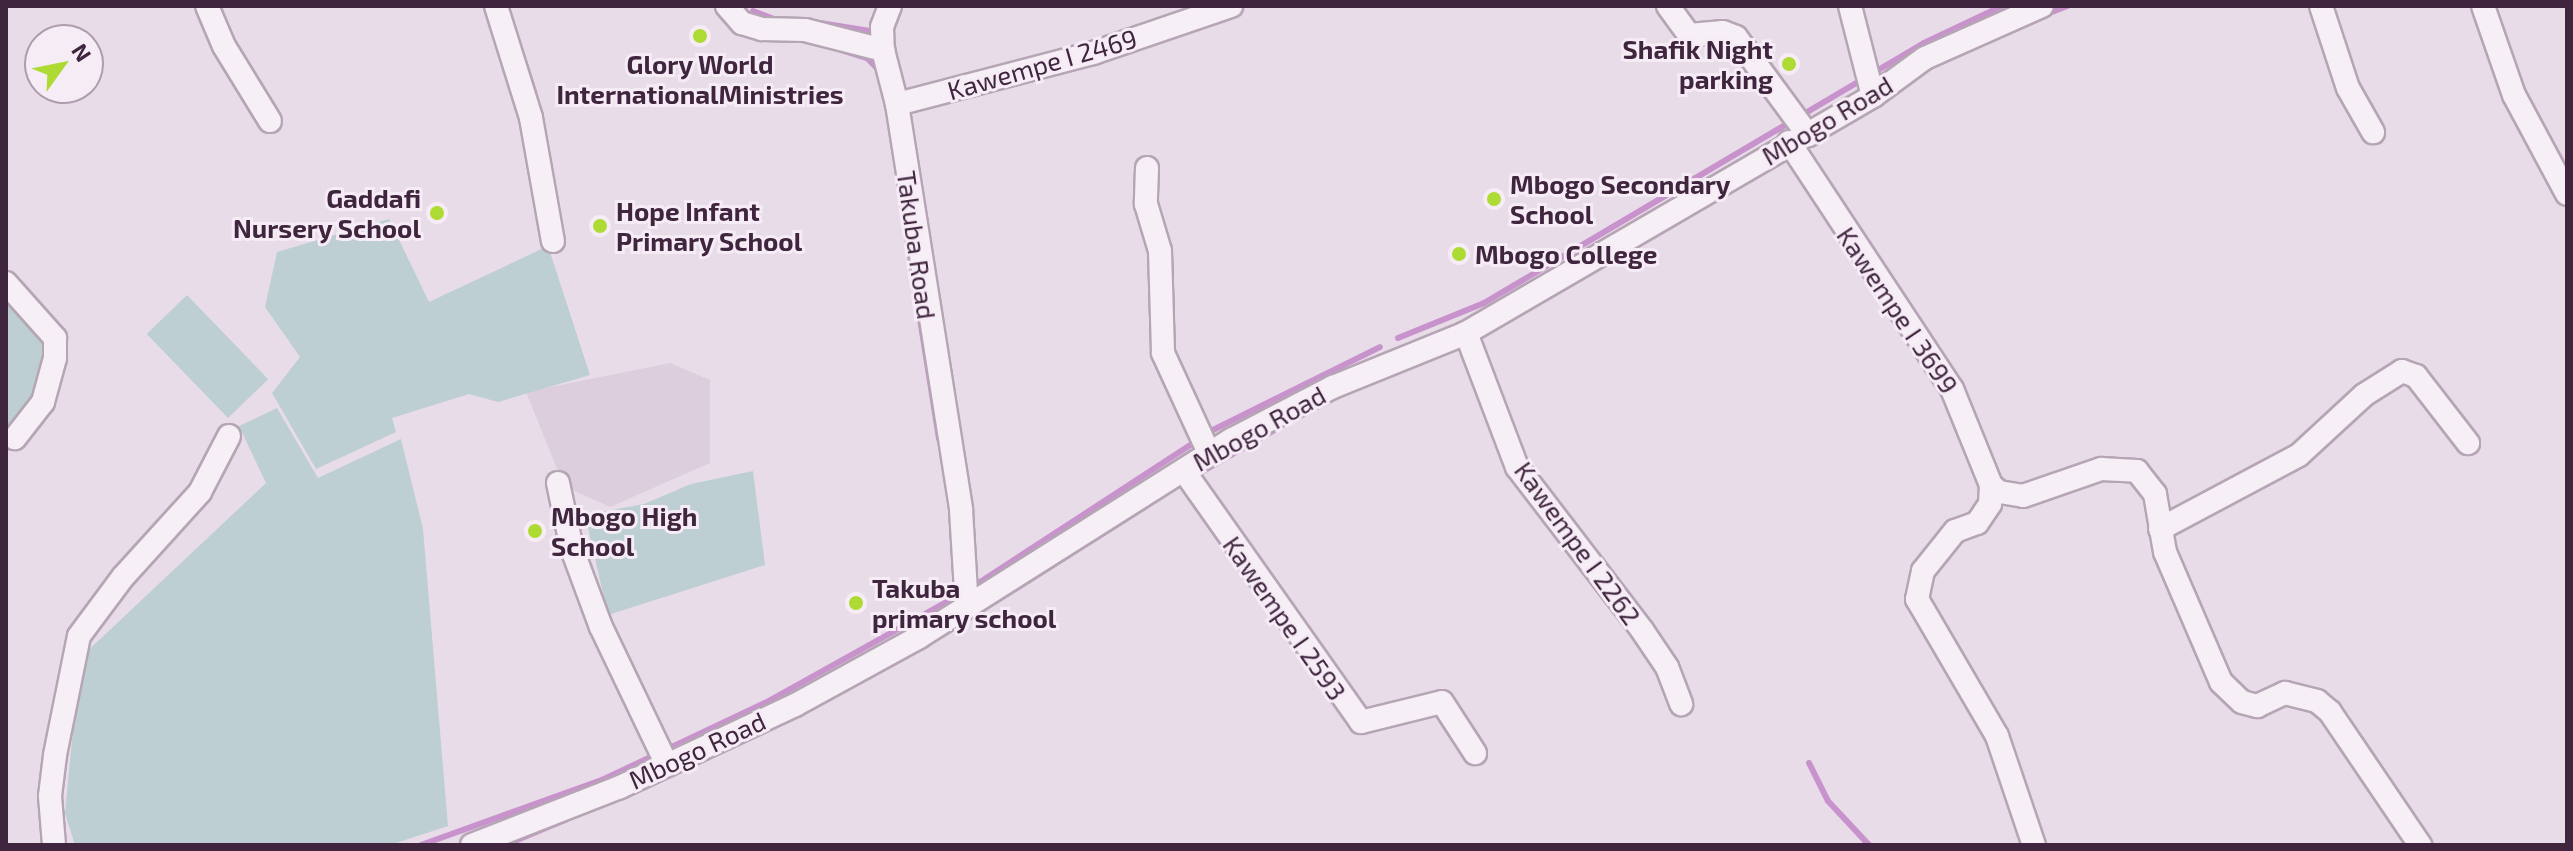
<!DOCTYPE html>
<style>
body{margin:0}
#map{position:relative;width:2573px;height:851px;overflow:hidden;background:#e8dce8;font-family:"Exo 2",sans-serif}
div>[style]{position:absolute}
[style*='--x']{left:calc(var(--x)*1px);top:calc(var(--y)*1px);width:calc(var(--w)*1px);rotate:calc(var(--a)*1deg)}
.built>*{inset:0;background:#ddcedd}
.green>*{inset:0;background:#bdcfd3;transform-origin:0 0}
.stream>*{height:6px;margin:-3px;padding:0 3px;transform-origin:3px;border-radius:3px;background:#c893cc}
.roads{filter:drop-shadow(2px 0 #b6a5b5) drop-shadow(-2px 0 #b6a5b5) drop-shadow(0 2px #b6a5b5) drop-shadow(0 -2px #b6a5b5)}
.minor>*{height:22px;margin:-11px;padding:0 11px;transform-origin:11px;border-radius:11px;background:#f6eff6}
.dots>*{width:22px;height:22px;translate:-50% -50%;box-sizing:border-box;border:4px solid #f6ecf6;border-radius:50%}
span{translate:-50% -50%;white-space:nowrap;text-align:center;line-height:1.15;-webkit-text-stroke:6px #f6ecf6;paint-order:stroke}
.poi-label{font-size:26px;color:#40253e;font-weight:700}
.right{translate:-100% -50%;text-align:right}
.left{translate:0 -50%;text-align:left}
.street-label{font-size:26px;color:#40253e}
.frame{position:absolute;inset:0;border:8px solid #40253e;pointer-events:none}
.north{position:absolute;left:24px;top:24px;width:80px;height:80px;box-sizing:border-box;background:#f6ecf6;border:2px solid #ad9cac;border-radius:50%;rotate:57deg;font-size:22px;font-weight:700;line-height:32px;text-align:center;color:#40253e}
.north::after{content:'';display:block;margin:auto;width:28px;height:36px;background:#aeda34;clip-path:polygon(50% 0,100% 100%,50% 72%,0 100%)}
</style>
<div id="map">
<div class="built">
<div style="clip-path:polygon(670px 363px,710px 380px,710px 463px,610px 507px,564px 486px,526px 392px)"></div>
</div>
<div class="green">
<div style="clip-path:polygon(389px 219px,429px 302px,548px 246px,590px 375px,498px 402px,469px 394px,392px 418px,396px 432px,316px 469px,272px 393px,300px 357px,265px 307px,277px 252px)"></div>
<div style="left:187px;top:295px;width:117px;height:56px;rotate:46deg"></div>
<div style="clip-path:polygon(15px 302px,51px 338px,41px 396px,11px 430px,6px 427px,6px 308px)"></div>
<div style="clip-path:polygon(277px 408px,318px 478px,401px 439px,423px 529px,448px 826px,390px 845px,75px 845px,65px 813px,80px 658px,266px 483px,239px 426px)"></div>
<div style="clip-path:polygon(753px 471px,765px 565px,608px 615px,585px 515px,644px 504px,691px 484px)"></div>
</div>
<div class="stream">
<div style="--x:753;--y:11;--w:26;--a:21"></div>
<div style="--x:2044;--y:15;--w:25;--a:-21"></div>
<div style="--x:820;--y:23;--w:57;--a:9.1"></div>
<div style="--x:844;--y:51;--w:24;--a:17"></div>
<div style="--x:867;--y:58;--w:17;--a:45"></div>
<div style="--x:524;--y:61;--w:33;--a:72"></div>
<div style="--x:902;--y:205;--w:237;--a:81"></div>
<div style="--x:1398;--y:338;--w:93;--a:-22.1"></div>
<div style="--x:1484;--y:303;--w:511;--a:-30.58"></div>
<div style="--x:1924;--y:43;--w:86;--a:-25.4"></div>
<div style="--x:1198;--y:474;--w:92;--a:-29.9"></div>
<div style="--x:971;--y:588;--w:291;--a:-33.1"></div>
<div style="--x:1215;--y:429;--w:184;--a:-26.4"></div>
<div style="--x:958;--y:625;--w:225;--a:-32.3"></div>
<div style="--x:1809;--y:763;--w:42;--a:63.4"></div>
<div style="--x:1828;--y:801;--w:60;--a:47"></div>
<div style="--x:510;--y:843;--w:60;--a:-22.7"></div>
<div style="--x:421;--y:845;--w:192;--a:-19.8"></div>
<div style="--x:602;--y:780;--w:180;--a:-25.3"></div>
<div style="--x:765;--y:703;--w:224;--a:-29.1"></div>
</div>
<div class="roads">
<div class="minor">
<div style="--x:207;--y:6;--w:43;--a:67"></div>
<div style="--x:224;--y:46;--w:88;--a:58.5"></div>
<div style="--x:496;--y:6;--w:117;--a:72.6"></div>
<div style="--x:531;--y:118;--w:125;--a:79.9"></div>
<div style="--x:727;--y:6;--w:23;--a:49"></div>
<div style="--x:742;--y:23;--w:21;--a:17"></div>
<div style="--x:762;--y:29;--w:43;--a:1.3"></div>
<div style="--x:805;--y:30;--w:81;--a:14.4"></div>
<div style="--x:890;--y:6;--w:22;--a:111"></div>
<div style="--x:882;--y:27;--w:23;--a:88"></div>
<div style="--x:883;--y:50;--w:56;--a:75.5"></div>
<div style="--x:897;--y:104;--w:411;--a:81"></div>
<div style="--x:961;--y:510;--w:97;--a:86.5"></div>
<div style="--x:1668;--y:6;--w:36;--a:54"></div>
<div style="--x:1689;--y:35;--w:34;--a:-5"></div>
<div style="--x:1723;--y:32;--w:14;--a:21"></div>
<div style="--x:1736;--y:37;--w:122;--a:53.7"></div>
<div style="--x:1850;--y:6;--w:93;--a:75.7"></div>
<div style="--x:2321;--y:6;--w:86;--a:71.8"></div>
<div style="--x:2348;--y:88;--w:51;--a:60.4"></div>
<div style="--x:2483;--y:6;--w:94;--a:70.8"></div>
<div style="--x:2514;--y:95;--w:112;--a:61.8"></div>
<div style="--x:897;--y:104;--w:203;--a:-14.6"></div>
<div style="--x:1093;--y:53;--w:146;--a:-18.8"></div>
<div style="--x:1789;--y:142;--w:296;--a:56.6"></div>
<div style="--x:1952;--y:389;--w:104;--a:67.9"></div>
<div style="--x:1991;--y:485;--w:11;--a:41"></div>
<div style="--x:1999;--y:492;--w:24;--a:9"></div>
<div style="--x:2023;--y:496;--w:83;--a:-19.1"></div>
<div style="--x:2101;--y:469;--w:36;--a:3"></div>
<div style="--x:2137;--y:471;--w:29;--a:52"></div>
<div style="--x:2155;--y:494;--w:59;--a:80.2"></div>
<div style="--x:2165;--y:552;--w:142;--a:66.7"></div>
<div style="--x:2221;--y:682;--w:29;--a:44"></div>
<div style="--x:2242;--y:702;--w:16;--a:15"></div>
<div style="--x:2257;--y:706;--w:31;--a:-25"></div>
<div style="--x:2285;--y:693;--w:33;--a:14"></div>
<div style="--x:2317;--y:701;--w:17;--a:40"></div>
<div style="--x:2330;--y:712;--w:161;--a:55.9"></div>
<div style="--x:1147;--y:168;--w:36;--a:92"></div>
<div style="--x:1146;--y:204;--w:49;--a:73.4"></div>
<div style="--x:1160;--y:251;--w:102;--a:88.3"></div>
<div style="--x:1163;--y:353;--w:112;--a:65.3"></div>
<div style="--x:6;--y:283;--w:74;--a:48.3"></div>
<div style="--x:55;--y:338;--w:20;--a:90"></div>
<div style="--x:55;--y:358;--w:46;--a:105.3"></div>
<div style="--x:43;--y:402;--w:46;--a:127.9"></div>
<div style="--x:1466;--y:333;--w:143;--a:69.2"></div>
<div style="--x:1517;--y:467;--w:205;--a:52.5"></div>
<div style="--x:1642;--y:630;--w:45;--a:56"></div>
<div style="--x:1667;--y:667;--w:40;--a:69"></div>
<div style="--x:1184;--y:471;--w:307;--a:54.8"></div>
<div style="--x:1361;--y:722;--w:83;--a:-13.9"></div>
<div style="--x:1442;--y:702;--w:61;--a:57.1"></div>
<div style="--x:558;--y:483;--w:67;--a:78"></div>
<div style="--x:572;--y:549;--w:83;--a:69.6"></div>
<div style="--x:601;--y:627;--w:153;--a:64.4"></div>
<div style="--x:1991;--y:485;--w:19;--a:93"></div>
<div style="--x:1990;--y:504;--w:23;--a:124"></div>
<div style="--x:1977;--y:523;--w:23;--a:160"></div>
<div style="--x:1955;--y:531;--w:51;--a:128.7"></div>
<div style="--x:1923;--y:571;--w:29;--a:102"></div>
<div style="--x:1917;--y:599;--w:159;--a:59.7"></div>
<div style="--x:1997;--y:736;--w:115;--a:71.3"></div>
<div style="--x:2160;--y:529;--w:157;--a:-28"></div>
<div style="--x:2299;--y:455;--w:88;--a:-42.7"></div>
<div style="--x:2364;--y:395;--w:45;--a:-32.3"></div>
<div style="--x:2402;--y:371;--w:15;--a:20"></div>
<div style="--x:2416;--y:376;--w:85;--a:52.2"></div>
<div style="--x:54;--y:845;--w:49;--a:-94.7"></div>
<div style="--x:50;--y:796;--w:41;--a:-83"></div>
<div style="--x:55;--y:755;--w:121;--a:-78.6"></div>
<div style="--x:79;--y:636;--w:74;--a:-53.3"></div>
<div style="--x:123;--y:577;--w:115;--a:-47.8"></div>
<div style="--x:200;--y:492;--w:63;--a:-62.6"></div>
<div style="--x:472;--y:845;--w:159;--a:-21.4"></div>
<div style="--x:620;--y:787;--w:193;--a:-25.1"></div>
<div style="--x:795;--y:705;--w:141;--a:-28.7"></div>
<div style="--x:919;--y:637;--w:369;--a:-32.3"></div>
<div style="--x:1231;--y:440;--w:115;--a:-27.5"></div>
<div style="--x:1333;--y:387;--w:144;--a:-22.1"></div>
<div style="--x:1466;--y:333;--w:471;--a:-30.2"></div>
<div style="--x:1873;--y:96;--w:64;--a:-36.2"></div>
<div style="--x:1925;--y:58;--w:128;--a:-24"></div>
</div>
</div>
<div class="dots">
<div style="left:700px;top:36px;background:#aeda34"></div>
<div style="left:1789px;top:64px;background:#aeda34"></div>
<div style="left:1494px;top:199px;background:#aeda34"></div>
<div style="left:437px;top:213px;background:#aeda34"></div>
<div style="left:600px;top:226px;background:#aeda34"></div>
<div style="left:1459px;top:254px;background:#aeda34"></div>
<div style="left:535px;top:531px;background:#aeda34"></div>
<div style="left:856px;top:603px;background:#aeda34"></div>
</div>
<div class="poi-label">
<span class="right" style="left:1773px;top:64px">Shafik Night<br>parking</span>
<span style="left:700px;top:79px">Glory World<br>InternationalMinistries</span>
<span class="left" style="left:1510px;top:199px">Mbogo Secondary<br>School</span>
<span class="right" style="left:421px;top:213px">Gaddafi<br>Nursery School</span>
<span class="left" style="left:616px;top:226px">Hope Infant<br>Primary School</span>
<span class="left" style="left:1475px;top:254px">Mbogo College</span>
<span class="left" style="left:551px;top:531px">Mbogo High<br>School</span>
<span class="left" style="left:872px;top:603px">Takuba<br>primary school</span>
</div>
<div class="street-label">
<span style="left:1042px;top:64px;rotate:-16deg">Kawempe I 2469</span>
<span style="left:1827px;top:120px;rotate:-31deg">Mbogo Road</span>
<span style="left:917px;top:245px;rotate:82deg">Takuba Road</span>
<span style="left:1898px;top:310px;rotate:56deg">Kawempe I 3699</span>
<span style="left:1259px;top:428px;rotate:-29deg">Mbogo Road</span>
<span style="left:1578px;top:543px;rotate:54deg">Kawempe I 2262</span>
<span style="left:1285px;top:618px;rotate:55deg">Kawempe I 2593</span>
<span style="left:697px;top:750px;rotate:-25deg">Mbogo Road</span>
</div>
<div class="frame"></div>
<div class="north">N</div>
</div>
